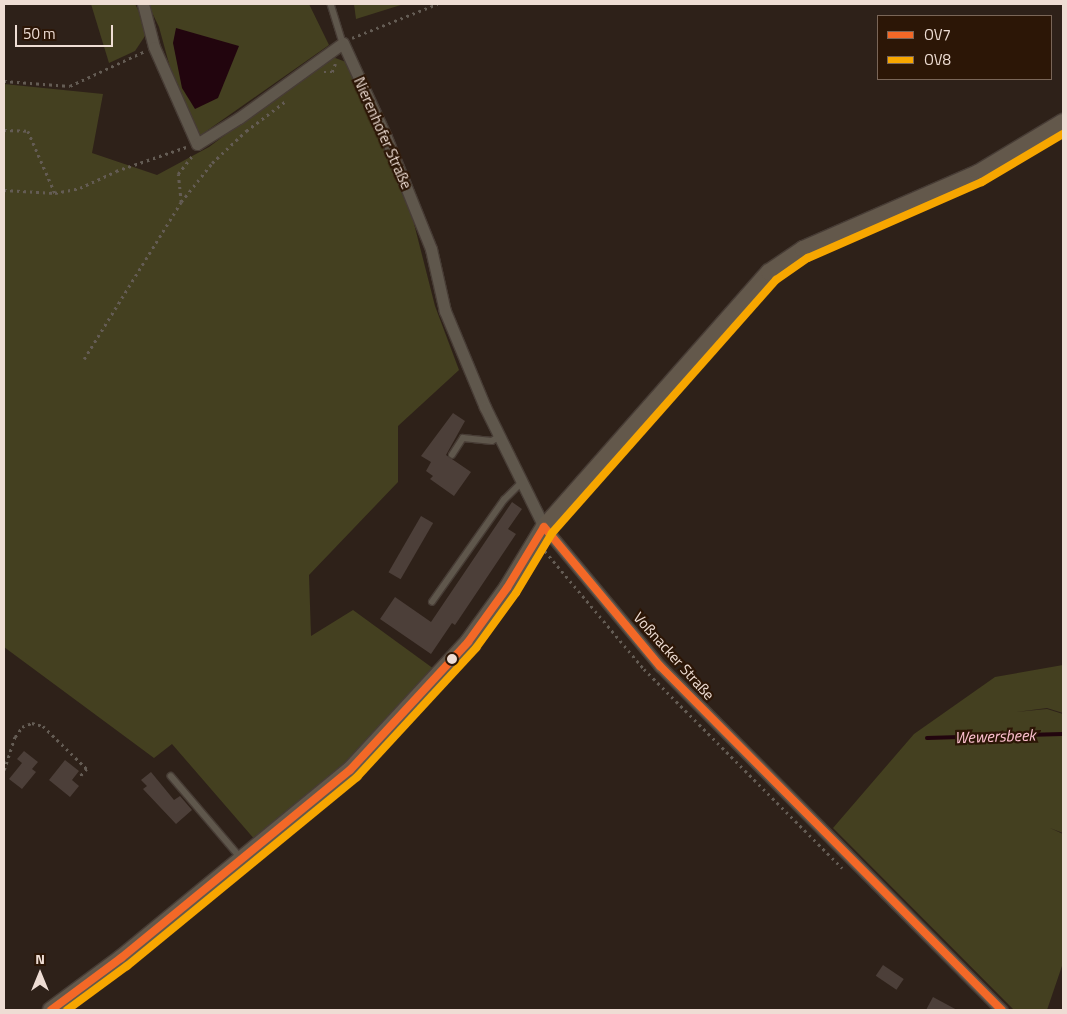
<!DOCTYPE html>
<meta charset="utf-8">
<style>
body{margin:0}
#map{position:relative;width:1067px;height:1014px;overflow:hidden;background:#2e2119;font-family:"Titillium Web",sans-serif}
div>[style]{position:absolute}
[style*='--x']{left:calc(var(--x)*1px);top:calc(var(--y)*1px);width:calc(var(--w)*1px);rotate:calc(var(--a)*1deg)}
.green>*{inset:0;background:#444020}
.water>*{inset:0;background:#22050e}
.stream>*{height:4px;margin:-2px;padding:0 2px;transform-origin:2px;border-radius:2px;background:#22050e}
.building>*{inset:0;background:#4c3f39;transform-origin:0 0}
.path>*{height:2.5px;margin-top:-1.25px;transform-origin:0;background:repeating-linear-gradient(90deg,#645c54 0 2.5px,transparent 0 6.5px)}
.roads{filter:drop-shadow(1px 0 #473c35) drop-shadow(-1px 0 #473c35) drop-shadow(0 1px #473c35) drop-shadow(0 -1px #473c35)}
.lane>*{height:5.5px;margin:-2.75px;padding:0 2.75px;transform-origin:2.75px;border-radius:2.75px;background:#5f574c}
.street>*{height:11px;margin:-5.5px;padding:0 5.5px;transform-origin:5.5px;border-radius:5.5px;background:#5f574c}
.secondary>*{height:16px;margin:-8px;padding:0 8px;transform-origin:8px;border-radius:8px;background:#63584b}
.bus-1>*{height:8px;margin:-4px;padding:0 4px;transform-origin:4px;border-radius:4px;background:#f36827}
.bus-2>*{height:8px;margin:-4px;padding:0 4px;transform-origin:4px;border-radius:4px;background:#f7a600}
.dots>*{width:14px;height:14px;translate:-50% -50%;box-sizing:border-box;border:2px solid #2c1606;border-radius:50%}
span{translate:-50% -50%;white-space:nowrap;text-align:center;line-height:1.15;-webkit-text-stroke:4.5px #2c1606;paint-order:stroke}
.street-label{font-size:15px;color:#eeddd4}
.water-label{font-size:16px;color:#fdc0d0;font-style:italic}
.frame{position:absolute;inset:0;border:5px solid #eeddd4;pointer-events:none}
.legend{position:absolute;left:877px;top:15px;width:175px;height:65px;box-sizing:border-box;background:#2c1606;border:1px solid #7a6658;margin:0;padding:6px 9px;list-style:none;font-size:15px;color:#eeddd4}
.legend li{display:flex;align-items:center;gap:10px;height:25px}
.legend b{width:25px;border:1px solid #7a6658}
.north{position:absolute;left:15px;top:949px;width:50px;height:50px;-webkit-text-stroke:4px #2c1606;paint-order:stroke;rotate:0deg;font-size:14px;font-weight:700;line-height:20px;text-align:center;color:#eeddd4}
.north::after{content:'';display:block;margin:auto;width:18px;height:22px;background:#eeddd4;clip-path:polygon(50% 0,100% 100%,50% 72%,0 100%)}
.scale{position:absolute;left:15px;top:25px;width:98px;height:22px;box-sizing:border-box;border:2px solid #eeddd4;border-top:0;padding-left:6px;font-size:15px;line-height:18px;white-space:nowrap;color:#eeddd4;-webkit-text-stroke:4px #2c1606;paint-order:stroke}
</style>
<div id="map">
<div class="green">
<div style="clip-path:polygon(91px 4px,135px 4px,149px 30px,135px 51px,109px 63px)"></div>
<div style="clip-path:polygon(148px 4px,309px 4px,329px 45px,198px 137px,177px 93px,159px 27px)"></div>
<div style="clip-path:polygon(354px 4px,404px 4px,356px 19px)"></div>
<div style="clip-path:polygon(330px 56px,346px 62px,408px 200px,435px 306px,459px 370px,398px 426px,398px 482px,309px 575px,311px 636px,353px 610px,434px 669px,347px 766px,256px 841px,172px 744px,154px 758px,4px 647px,4px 84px,103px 94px,92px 153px,157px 175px,209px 147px)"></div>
<div style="clip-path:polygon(1063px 665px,1063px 713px,1047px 708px,1016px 712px,1047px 709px,1063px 714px,1063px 833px,1050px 828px,1063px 834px,1063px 963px,1047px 1010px,1014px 1010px,833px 828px,914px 734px,995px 677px)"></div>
</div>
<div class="water">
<div style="clip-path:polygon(176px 28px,239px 46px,218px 98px,195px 109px,182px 88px,173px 43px)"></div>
</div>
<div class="stream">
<div style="--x:927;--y:738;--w:136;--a:-1.7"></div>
</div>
<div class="building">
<div style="clip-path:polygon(453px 413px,465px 421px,446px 455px,471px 472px,454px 496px,430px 479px,433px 476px,426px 471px,431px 462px,421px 456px)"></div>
<div style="clip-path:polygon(512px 502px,522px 509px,508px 529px,516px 534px,455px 625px,452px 623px,431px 654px,380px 619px,395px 597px,431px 622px)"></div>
<div style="left:421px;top:516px;width:14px;height:65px;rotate:30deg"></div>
<div style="clip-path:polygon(24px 751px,38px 762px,32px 769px,36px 772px,22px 789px,9px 779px,22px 763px,17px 759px)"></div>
<div style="clip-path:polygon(65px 760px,79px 771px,72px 780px,79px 786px,70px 797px,49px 780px)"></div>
<div style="clip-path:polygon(151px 772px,174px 800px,180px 796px,192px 810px,176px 824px,143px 789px,147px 786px,141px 780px)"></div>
<div style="left:883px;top:965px;width:25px;height:13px;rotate:34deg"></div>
<div style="clip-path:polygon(933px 997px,957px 1010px,926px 1010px)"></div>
</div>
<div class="path">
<div style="--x:352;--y:38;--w:92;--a:-21.8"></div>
<div style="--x:324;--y:72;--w:8;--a:0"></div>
<div style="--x:332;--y:72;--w:9;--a:-69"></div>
<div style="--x:4;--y:81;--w:66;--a:4.3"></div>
<div style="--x:70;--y:86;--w:81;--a:-25"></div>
<div style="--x:4;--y:130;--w:24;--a:2"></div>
<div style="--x:28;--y:131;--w:68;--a:66.5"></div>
<div style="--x:55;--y:193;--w:25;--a:-11"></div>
<div style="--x:80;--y:188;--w:40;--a:-25"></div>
<div style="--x:116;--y:171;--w:74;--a:-18.9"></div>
<div style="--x:4;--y:190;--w:51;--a:3.4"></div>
<div style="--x:181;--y:202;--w:50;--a:-51.5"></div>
<div style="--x:212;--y:163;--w:47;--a:-43.3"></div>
<div style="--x:246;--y:131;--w:51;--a:-37.1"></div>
<div style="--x:84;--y:359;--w:185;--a:-58.3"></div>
<div style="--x:181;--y:202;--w:28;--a:-96"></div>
<div style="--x:178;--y:174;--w:24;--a:-52"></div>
<div style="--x:545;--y:551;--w:154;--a:50"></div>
<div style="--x:644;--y:669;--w:281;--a:45.1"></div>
<div style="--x:4;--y:770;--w:35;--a:-72"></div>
<div style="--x:15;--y:737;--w:12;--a:-55"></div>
<div style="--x:22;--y:727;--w:11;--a:-22"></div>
<div style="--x:32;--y:723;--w:11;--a:15"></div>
<div style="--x:43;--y:726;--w:62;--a:44.3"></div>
<div style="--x:87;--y:769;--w:12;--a:132"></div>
</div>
<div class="roads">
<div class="lane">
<div style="--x:331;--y:4;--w:41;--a:72.9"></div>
<div style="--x:452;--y:455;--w:20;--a:-57"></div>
<div style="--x:463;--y:438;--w:29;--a:6"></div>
<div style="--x:492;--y:441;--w:8;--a:-30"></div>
<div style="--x:432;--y:602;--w:125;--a:-54.8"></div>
<div style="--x:504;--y:500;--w:24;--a:-45"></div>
<div style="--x:171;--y:776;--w:108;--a:49.5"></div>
</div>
<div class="street">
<div style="--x:143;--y:4;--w:44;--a:75.7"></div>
<div style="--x:154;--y:47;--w:106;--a:66.1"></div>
<div style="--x:197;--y:144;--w:49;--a:-31.8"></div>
<div style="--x:239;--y:118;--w:128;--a:-35.8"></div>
<div style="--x:343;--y:43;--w:103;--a:65.4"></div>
<div style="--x:386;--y:137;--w:121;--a:68.1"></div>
<div style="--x:431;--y:249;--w:64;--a:77.3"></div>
<div style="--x:445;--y:311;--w:104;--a:67.4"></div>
<div style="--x:485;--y:407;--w:134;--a:63.8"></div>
<div style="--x:544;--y:527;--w:181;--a:50.2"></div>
<div style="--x:660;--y:666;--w:485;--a:45.2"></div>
</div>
<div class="secondary">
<div style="--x:51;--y:1010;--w:87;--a:-36.6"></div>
<div style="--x:121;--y:958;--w:296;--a:-39.4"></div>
<div style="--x:350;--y:770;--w:174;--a:-47.3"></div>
<div style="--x:468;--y:642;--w:67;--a:-54.2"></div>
<div style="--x:507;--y:588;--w:71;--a:-58.8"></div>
<div style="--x:544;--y:527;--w:340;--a:-48.6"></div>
<div style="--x:769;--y:272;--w:41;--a:-34.1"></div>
<div style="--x:803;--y:249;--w:191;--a:-23.5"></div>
<div style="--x:978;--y:173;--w:99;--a:-31"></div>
</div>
</div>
<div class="bus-1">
<div style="--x:544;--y:527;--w:181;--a:50.2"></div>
<div style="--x:660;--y:666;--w:485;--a:45.2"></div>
<div style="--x:51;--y:1010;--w:87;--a:-36.6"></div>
<div style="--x:121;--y:958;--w:296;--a:-39.4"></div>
<div style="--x:350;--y:770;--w:174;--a:-47.3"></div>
<div style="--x:468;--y:642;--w:67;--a:-54.2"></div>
<div style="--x:507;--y:588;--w:71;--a:-58.8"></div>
</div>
<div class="bus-2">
<div style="--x:67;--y:1010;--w:74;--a:-36.3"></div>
<div style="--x:127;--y:966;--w:298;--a:-39.4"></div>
<div style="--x:357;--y:777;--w:176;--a:-47.3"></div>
<div style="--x:476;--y:648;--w:68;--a:-54"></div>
<div style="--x:516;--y:593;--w:70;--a:-59"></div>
<div style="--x:552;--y:533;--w:338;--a:-48.5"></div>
<div style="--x:776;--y:280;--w:39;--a:-35"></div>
<div style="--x:808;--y:258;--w:190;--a:-23.6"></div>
<div style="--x:982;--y:182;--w:94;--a:-30.7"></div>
</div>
<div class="dots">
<div style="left:452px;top:659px;background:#eeddd4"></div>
</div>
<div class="street-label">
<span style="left:383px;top:133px;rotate:66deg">Nierenhofer Straße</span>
<span style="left:674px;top:656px;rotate:48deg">Voßnacker Straße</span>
</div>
<div class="water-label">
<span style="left:995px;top:736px;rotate:-2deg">Wewersbeek</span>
</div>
<div class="frame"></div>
<ul class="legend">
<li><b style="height:6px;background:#f36827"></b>OV7</li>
<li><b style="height:6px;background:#f7a600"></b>OV8</li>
</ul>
<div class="north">N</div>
<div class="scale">50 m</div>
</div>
